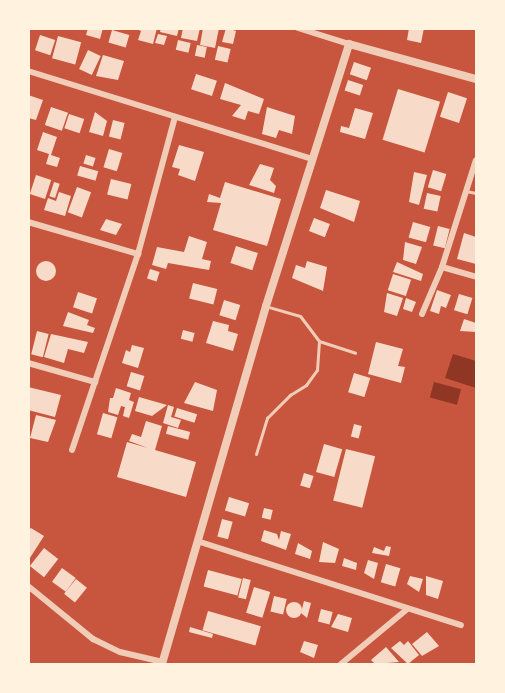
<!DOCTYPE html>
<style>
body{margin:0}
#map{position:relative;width:505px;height:693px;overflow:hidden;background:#c8553d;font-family:"Open Sans",sans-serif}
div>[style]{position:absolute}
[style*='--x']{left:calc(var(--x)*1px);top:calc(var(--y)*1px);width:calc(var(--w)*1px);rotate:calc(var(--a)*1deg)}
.water>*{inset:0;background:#8f3625;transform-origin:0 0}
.building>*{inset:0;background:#f7dbc8;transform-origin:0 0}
.round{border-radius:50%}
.service>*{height:3px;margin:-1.5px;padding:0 1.5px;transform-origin:1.5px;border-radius:1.5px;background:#f1ccb7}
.minor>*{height:6px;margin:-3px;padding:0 3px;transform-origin:3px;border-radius:3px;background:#f1ccb7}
.tertiary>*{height:8px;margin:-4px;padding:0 4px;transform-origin:4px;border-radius:4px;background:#f1ccb7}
span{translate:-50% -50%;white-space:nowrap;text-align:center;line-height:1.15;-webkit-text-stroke:5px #fff3e0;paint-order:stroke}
.frame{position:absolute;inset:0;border:30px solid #fff3e0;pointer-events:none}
</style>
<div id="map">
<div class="water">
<div style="clip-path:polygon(453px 354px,476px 361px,476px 388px,445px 378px)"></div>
<div style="left:434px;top:382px;width:28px;height:16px;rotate:15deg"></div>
</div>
<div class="building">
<div style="clip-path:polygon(88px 28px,103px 28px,100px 39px,86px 35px)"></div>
<div style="clip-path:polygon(134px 28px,157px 28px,153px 44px,138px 40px,141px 31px)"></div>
<div style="clip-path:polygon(161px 28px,179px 28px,177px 36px,160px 32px)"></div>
<div style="clip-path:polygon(183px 28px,200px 28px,197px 41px,181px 38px)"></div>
<div style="clip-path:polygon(203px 28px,219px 28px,215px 48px,200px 45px)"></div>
<div style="clip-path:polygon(226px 28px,236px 31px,233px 44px,222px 42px)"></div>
<div style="clip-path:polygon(409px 28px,424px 28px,421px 43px,407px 40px)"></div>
<div style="left:112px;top:30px;width:18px;height:13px;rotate:16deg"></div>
<div style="clip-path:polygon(158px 34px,167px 36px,164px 45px,155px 43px)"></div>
<div style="left:40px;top:35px;width:16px;height:16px;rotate:18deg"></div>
<div style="left:58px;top:36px;width:24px;height:23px;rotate:15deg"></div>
<div style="left:178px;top:40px;width:13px;height:10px;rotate:13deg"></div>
<div style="left:197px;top:45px;width:10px;height:11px;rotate:11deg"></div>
<div style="left:218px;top:46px;width:13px;height:14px;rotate:13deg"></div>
<div style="left:88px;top:50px;width:14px;height:21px;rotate:25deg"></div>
<div style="clip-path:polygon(103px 55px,124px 61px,118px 80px,96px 76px)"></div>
<div style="left:354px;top:62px;width:18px;height:13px;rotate:19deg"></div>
<div style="left:196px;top:74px;width:22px;height:16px;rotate:18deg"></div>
<div style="left:348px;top:80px;width:16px;height:11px;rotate:18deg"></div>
<div style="clip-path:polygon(225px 83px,264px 99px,259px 114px,248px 111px,245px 120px,232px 116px,241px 105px,220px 99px)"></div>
<div style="left:398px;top:89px;width:44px;height:53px;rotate:17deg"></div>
<div style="left:448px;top:92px;width:20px;height:26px;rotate:18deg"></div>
<div style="clip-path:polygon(28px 95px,43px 100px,36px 120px,28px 118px)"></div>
<div style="left:51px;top:107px;width:18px;height:19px;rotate:19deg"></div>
<div style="clip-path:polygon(267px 107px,295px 116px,292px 134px,279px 130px,276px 138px,262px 134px)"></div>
<div style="clip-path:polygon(355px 108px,373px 113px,365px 139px,340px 132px,341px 126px,349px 128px)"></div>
<div style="clip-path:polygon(95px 112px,107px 121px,103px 136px,89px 132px)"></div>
<div style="left:69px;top:114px;width:16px;height:15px;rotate:18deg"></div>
<div style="left:113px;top:120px;width:12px;height:17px;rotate:14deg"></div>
<div style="clip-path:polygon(43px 132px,57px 137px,51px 155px,60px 158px,57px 167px,46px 164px,49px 154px,37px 150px)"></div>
<div style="clip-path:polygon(179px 145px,204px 152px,195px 181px,178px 175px,180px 169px,172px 167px)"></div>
<div style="left:109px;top:149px;width:14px;height:19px;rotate:17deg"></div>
<div style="left:86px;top:155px;width:10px;height:9px;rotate:17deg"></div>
<div style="clip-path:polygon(260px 164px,274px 168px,270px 180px,276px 186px,274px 193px,249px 185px)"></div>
<div style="left:80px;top:166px;width:19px;height:10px;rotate:16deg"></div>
<div style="left:433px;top:170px;width:14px;height:18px;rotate:17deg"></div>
<div style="clip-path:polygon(414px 172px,427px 175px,419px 205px,409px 202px)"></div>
<div style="left:36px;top:175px;width:16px;height:20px;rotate:18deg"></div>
<div style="left:111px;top:179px;width:21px;height:16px;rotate:14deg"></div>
<div style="left:54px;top:182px;width:6px;height:15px;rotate:18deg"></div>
<div style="clip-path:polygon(225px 182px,281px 199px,267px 246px,213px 230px,221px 203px,207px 202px,209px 194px,220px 198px)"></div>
<div style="left:77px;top:187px;width:15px;height:27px;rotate:20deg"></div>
<div style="clip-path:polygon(326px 190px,360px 201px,354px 222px,320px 208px)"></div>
<div style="clip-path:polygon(59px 192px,71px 196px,65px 216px,44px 210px,48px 198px,56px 201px)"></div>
<div style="left:427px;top:193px;width:14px;height:16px;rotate:12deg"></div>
<div style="left:314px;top:218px;width:17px;height:14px;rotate:21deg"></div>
<div style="clip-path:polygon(106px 219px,122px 224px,116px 235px,100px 230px)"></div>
<div style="left:413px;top:222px;width:18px;height:16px;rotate:16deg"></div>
<div style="left:438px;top:226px;width:12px;height:20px;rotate:14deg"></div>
<div style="clip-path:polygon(464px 233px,476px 237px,476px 264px,457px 259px)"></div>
<div style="clip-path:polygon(189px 236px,207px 242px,202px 259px,211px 261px,209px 270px,168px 263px,166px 269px,152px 265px,157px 247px,184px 252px)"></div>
<div style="clip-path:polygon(405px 242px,422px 247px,416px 264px,403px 260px)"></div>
<div style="left:236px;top:246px;width:23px;height:18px;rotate:18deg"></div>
<div class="round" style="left:36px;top:261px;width:20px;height:20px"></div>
<div style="clip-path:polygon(307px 261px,327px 267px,323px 291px,292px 278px,296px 265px,305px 268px)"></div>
<div style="clip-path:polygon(397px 262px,423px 274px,421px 281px,393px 272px)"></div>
<div style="left:150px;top:269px;width:10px;height:10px;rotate:17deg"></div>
<div style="left:393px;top:274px;width:19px;height:17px;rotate:18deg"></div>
<div style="left:193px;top:283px;width:25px;height:16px;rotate:14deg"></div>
<div style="clip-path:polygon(437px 290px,451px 295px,446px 308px,441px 306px,439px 314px,430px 311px)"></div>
<div style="left:78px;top:292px;width:20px;height:16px;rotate:18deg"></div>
<div style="clip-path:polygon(387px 293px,403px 298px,397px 316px,384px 312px)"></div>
<div style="left:459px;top:294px;width:14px;height:17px;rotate:17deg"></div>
<div style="clip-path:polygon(406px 298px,416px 302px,412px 312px,403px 309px)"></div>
<div style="left:224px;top:300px;width:17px;height:16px;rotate:17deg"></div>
<div style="clip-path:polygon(68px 312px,89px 320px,87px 325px,95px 328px,93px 333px,63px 326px)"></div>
<div style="clip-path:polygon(464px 319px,476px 323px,476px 332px,460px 331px)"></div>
<div style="clip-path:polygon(213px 321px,229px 325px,228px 331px,238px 334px,233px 351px,206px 343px)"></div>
<div style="left:183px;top:330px;width:12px;height:9px;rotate:14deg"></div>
<div style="left:37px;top:331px;width:12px;height:24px;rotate:14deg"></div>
<div style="clip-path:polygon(51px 334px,88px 342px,84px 353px,68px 349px,64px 363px,44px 357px)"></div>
<div style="clip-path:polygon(376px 342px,403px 349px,398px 366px,405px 367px,401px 383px,368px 374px)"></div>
<div style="clip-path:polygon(132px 345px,144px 348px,138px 368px,122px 363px,126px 350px,130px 352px)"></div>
<div style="left:131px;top:372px;width:14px;height:15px;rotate:17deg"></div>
<div style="left:354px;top:373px;width:17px;height:20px;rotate:17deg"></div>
<div style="clip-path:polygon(195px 382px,217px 390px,213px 411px,184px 403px)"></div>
<div style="clip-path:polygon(28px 387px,61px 395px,55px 417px,28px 410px)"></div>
<div style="clip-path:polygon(116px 388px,131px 393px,129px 400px,134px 402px,129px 418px,123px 416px,125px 407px,121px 406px,118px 415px,108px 412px,110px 398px,113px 398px)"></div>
<div style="clip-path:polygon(139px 397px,167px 405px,152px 416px,135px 411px)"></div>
<div style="clip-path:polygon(168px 405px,174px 407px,171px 417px,181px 420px,178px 428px,163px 423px)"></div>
<div style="left:177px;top:408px;width:21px;height:9px;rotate:17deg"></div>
<div style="left:103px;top:413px;width:15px;height:22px;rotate:16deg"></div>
<div style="clip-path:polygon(36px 415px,56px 420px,48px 442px,30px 438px)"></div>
<div style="clip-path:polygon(146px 421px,162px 426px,155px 450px,196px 462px,186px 497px,117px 477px,127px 442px,148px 448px,129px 441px,132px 434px,141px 437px)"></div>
<div style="left:354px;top:424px;width:8px;height:13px;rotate:14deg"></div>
<div style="left:168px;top:426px;width:23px;height:8px;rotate:15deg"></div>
<div style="left:324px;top:444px;width:19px;height:29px;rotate:16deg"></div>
<div style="left:346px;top:449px;width:30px;height:53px;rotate:14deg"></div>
<div style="left:304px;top:473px;width:10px;height:13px;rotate:17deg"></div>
<div style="left:229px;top:497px;width:21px;height:14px;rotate:17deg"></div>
<div style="left:264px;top:508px;width:9px;height:10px;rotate:13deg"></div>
<div style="left:222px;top:519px;width:11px;height:18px;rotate:15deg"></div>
<div style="clip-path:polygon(31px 528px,44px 536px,28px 561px,28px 531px)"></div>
<div style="clip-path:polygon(264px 530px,277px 534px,279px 540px,281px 531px,291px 534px,286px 550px,261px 541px)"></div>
<div style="clip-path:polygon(323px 542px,339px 549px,335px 563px,319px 562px)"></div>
<div style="clip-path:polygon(298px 543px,312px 551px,310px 559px,295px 554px)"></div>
<div style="clip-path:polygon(386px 546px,391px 547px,389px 556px,372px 553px,374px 547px,384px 551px)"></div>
<div style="left:44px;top:548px;width:18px;height:23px;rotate:38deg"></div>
<div style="clip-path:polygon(344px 558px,357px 563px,356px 570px,342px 566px)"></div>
<div style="clip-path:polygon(368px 560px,378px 563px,374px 579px,364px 573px)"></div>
<div style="left:386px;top:564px;width:15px;height:19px;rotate:16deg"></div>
<div style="left:62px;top:568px;width:17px;height:17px;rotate:36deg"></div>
<div style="left:208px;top:570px;width:35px;height:17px;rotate:15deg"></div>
<div style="clip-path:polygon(410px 576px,423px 579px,419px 592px,407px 584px)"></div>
<div style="clip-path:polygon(426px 576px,443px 581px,438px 599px,426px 595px)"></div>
<div style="left:243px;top:578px;width:8px;height:20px;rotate:14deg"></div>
<div style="left:76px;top:579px;width:14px;height:19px;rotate:39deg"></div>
<div style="left:254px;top:587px;width:17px;height:27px;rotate:17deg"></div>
<div style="left:274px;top:596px;width:13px;height:16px;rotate:13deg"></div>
<div style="clip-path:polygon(304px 601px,311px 603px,307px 618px,301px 613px)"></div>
<div class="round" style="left:286px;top:602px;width:16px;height:16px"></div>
<div style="left:321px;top:609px;width:12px;height:13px;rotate:14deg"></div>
<div style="left:208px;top:611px;width:55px;height:20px;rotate:16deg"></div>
<div style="clip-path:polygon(338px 614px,352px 618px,348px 632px,331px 627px)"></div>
<div style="clip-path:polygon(190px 627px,213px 634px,212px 638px,189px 632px)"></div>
<div style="clip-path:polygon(427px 632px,439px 646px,422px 656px,412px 644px)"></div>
<div style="clip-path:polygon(304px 641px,318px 645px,314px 658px,300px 652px)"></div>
<div style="clip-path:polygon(400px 641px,404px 645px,408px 641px,419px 655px,408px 664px,391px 648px)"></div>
<div style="clip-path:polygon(386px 647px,399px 662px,375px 664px,371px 660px)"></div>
</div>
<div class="service">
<div style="--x:466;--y:191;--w:10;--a:11"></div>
<div style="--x:319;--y:341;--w:38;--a:18"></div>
<div style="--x:256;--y:454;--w:38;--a:-73"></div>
<div style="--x:267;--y:418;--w:33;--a:-45"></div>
<div style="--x:290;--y:395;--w:19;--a:-32"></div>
<div style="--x:306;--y:385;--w:19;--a:-54"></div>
<div style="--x:317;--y:370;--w:29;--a:-86"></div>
<div style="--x:319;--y:341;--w:31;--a:-127"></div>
<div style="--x:300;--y:316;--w:33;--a:-164"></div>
</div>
<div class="minor">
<div style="--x:298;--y:28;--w:53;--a:17.4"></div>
<div style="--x:28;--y:71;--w:298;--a:17.2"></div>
<div style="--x:28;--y:222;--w:115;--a:16.2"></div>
<div style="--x:442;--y:267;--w:35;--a:16"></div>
<div style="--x:422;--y:314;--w:51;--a:-66.9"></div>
<div style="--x:442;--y:267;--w:112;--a:-72.4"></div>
<div style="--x:28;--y:363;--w:70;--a:15.8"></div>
<div style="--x:72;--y:450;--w:207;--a:-71.4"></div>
<div style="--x:138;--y:254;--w:142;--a:-74.9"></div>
<div style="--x:197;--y:541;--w:277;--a:17.7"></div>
<div style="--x:28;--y:586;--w:84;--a:39.2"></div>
<div style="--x:93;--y:639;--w:30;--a:26"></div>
<div style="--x:120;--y:652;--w:44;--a:13.1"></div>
<div style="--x:341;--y:664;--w:85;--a:-39.7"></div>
</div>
<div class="tertiary">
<div style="--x:162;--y:664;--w:373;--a:-73.8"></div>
<div style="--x:266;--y:306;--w:275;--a:-72.4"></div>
<div style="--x:349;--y:44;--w:132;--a:15.4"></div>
</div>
<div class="frame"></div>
</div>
